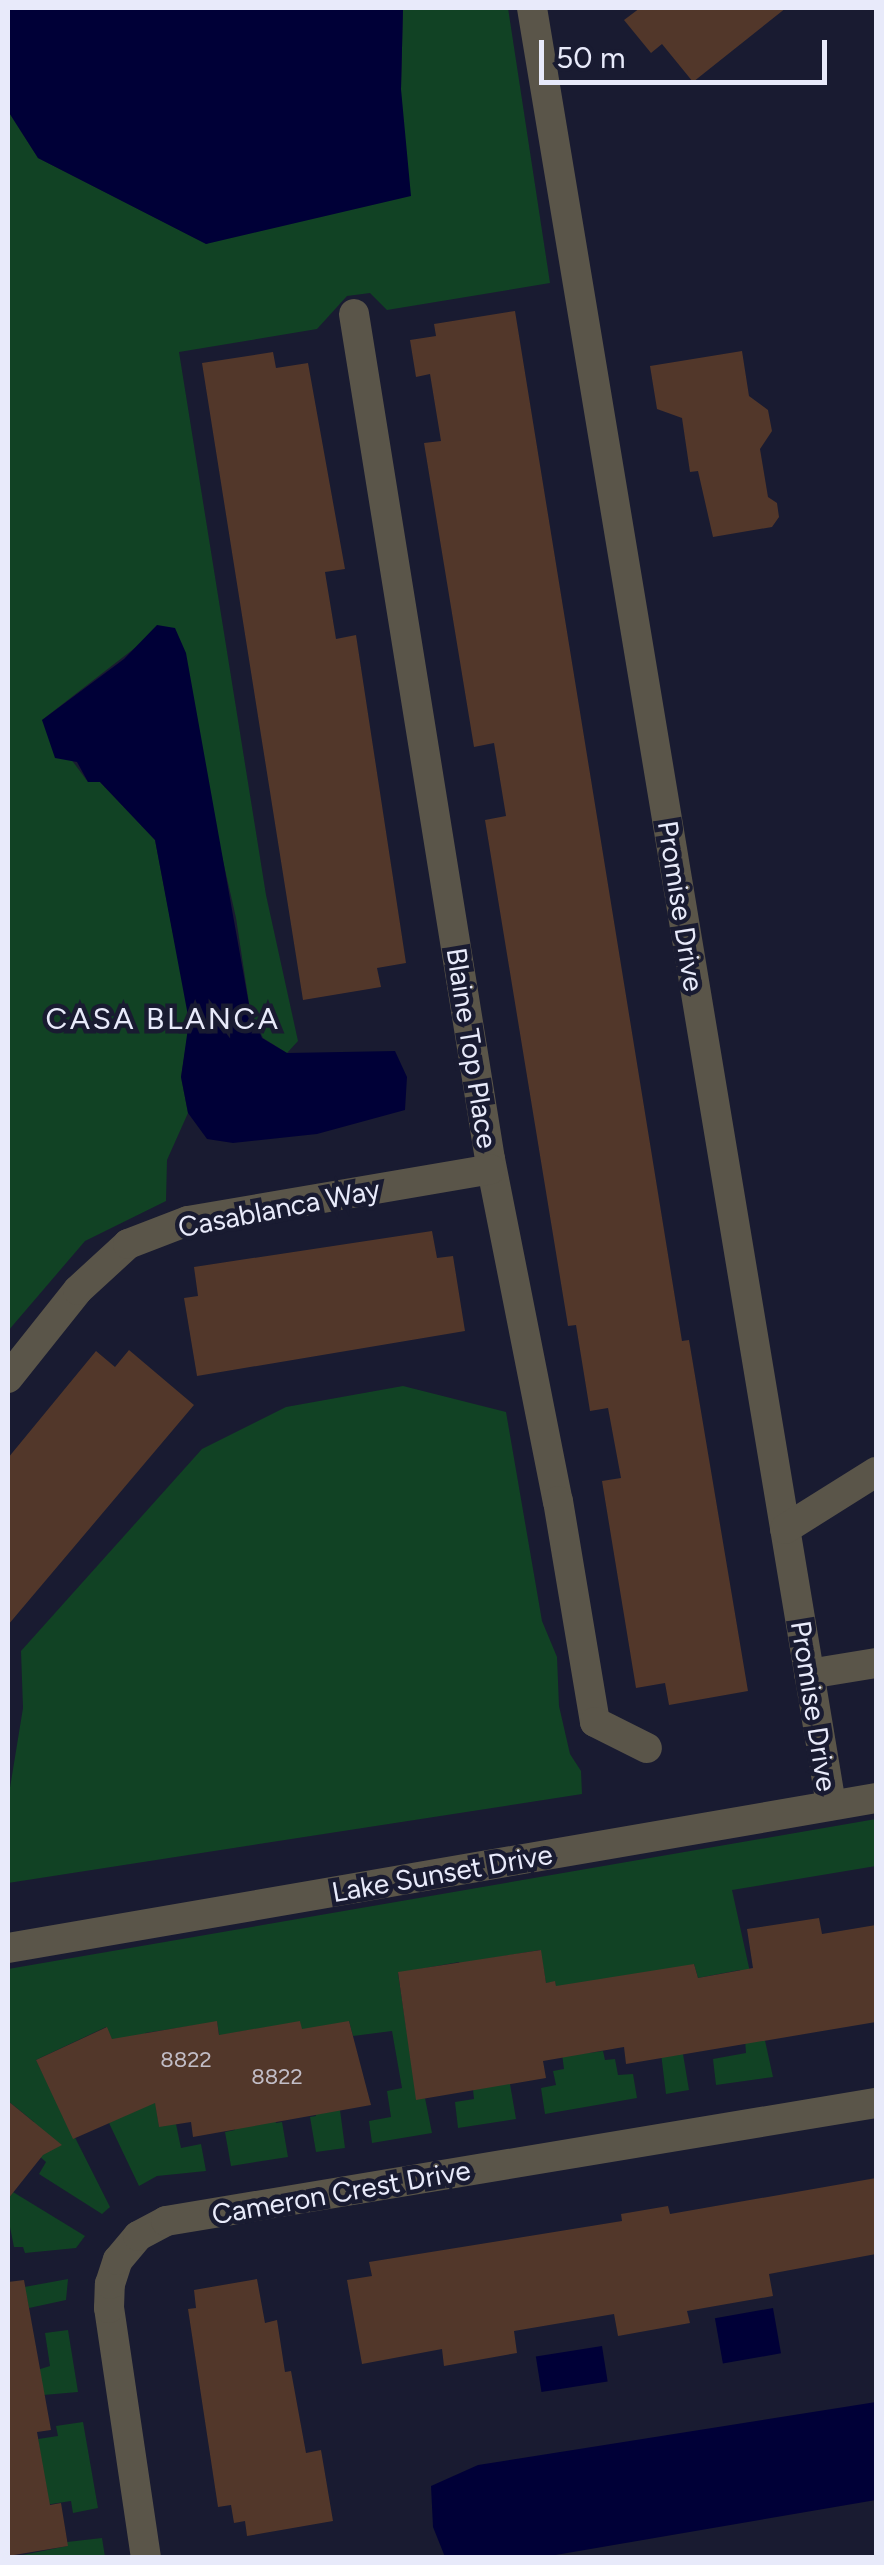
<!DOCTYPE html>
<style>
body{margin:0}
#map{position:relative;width:884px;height:2565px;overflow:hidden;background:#191b31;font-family:Figtree,sans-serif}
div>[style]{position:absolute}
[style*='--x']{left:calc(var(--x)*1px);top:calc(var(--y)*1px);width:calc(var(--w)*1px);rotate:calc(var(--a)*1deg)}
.green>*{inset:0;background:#114224}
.water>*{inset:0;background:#000037;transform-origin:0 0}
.building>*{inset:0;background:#52372a}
.minor>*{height:30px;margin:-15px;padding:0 15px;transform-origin:15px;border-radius:15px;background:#5a5549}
span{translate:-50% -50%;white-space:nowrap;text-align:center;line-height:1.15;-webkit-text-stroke:9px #191b31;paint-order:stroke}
.number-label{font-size:22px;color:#c2bdc6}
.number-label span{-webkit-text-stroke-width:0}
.street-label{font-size:28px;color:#e8eafa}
.neighbourhood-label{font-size:30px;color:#e8eafa;letter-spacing:2.5px}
.frame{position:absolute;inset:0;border:10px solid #e8eafa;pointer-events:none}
.scale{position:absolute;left:539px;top:40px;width:288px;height:45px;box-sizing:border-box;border:5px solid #e8eafa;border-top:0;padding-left:12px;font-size:30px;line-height:35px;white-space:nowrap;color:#e8eafa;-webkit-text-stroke:8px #191b31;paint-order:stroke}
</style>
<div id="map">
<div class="green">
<div style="clip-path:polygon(403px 8px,508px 8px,550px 283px,387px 310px,370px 293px,347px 296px,317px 329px,179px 352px,266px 895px,298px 1041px,287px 1053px,263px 1038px,250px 1010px,236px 918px,211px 808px,149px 637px,42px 720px,88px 782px,100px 782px,155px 840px,190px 1021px,181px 1077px,188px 1113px,167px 1160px,166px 1201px,85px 1241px,8px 1331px,8px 111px,38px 158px,207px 244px,401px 89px)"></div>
<div style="clip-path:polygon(403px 1386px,506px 1412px,542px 1621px,557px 1657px,559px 1706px,570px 1754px,581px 1771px,582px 1794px,8px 1883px,8px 1800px,23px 1708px,21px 1651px,202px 1449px,286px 1407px)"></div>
<div style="clip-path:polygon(876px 1819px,876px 1866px,732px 1890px,773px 2077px,716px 2085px,713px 2059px,746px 2053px,740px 1970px,698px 1978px,694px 1964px,683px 2054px,689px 2090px,666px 2094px,651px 1972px,589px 2053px,603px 2051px,605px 2060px,615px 2059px,618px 2075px,633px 2074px,637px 2098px,545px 2114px,541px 2088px,556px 2085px,553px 2071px,564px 2069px,562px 2054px,567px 2052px,555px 1982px,546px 1983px,540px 1950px,487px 1959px,504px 2084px,510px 2084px,516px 2119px,458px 2128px,455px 2102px,474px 2099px,459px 1962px,398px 1973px,417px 2099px,425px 2098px,432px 2133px,372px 2143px,369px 2121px,391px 2117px,387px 2091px,402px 2088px,392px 2031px,353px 2036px,349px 2021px,340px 2110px,345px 2148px,316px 2152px,310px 2117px,316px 2116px,300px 2022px,238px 2032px,273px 2103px,276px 2123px,282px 2122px,288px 2157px,231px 2166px,225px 2132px,235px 2130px,217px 2022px,145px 2033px,159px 2126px,176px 2124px,181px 2148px,201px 2144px,206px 2171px,157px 2176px,139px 2186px,109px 2123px,137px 2091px,106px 2027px,36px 2060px,110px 2207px,102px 2214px,39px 2174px,46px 2162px,30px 2148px,24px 2134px,34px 2122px,8px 2101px,8px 1969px)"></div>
<div style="clip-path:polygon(13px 2192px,85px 2236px,76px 2248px,25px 2253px,23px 2247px,14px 2247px,8px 2217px,8px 2199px)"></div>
<div style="clip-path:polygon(68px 2279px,66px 2300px,29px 2308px,27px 2299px,8px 2303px,8px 2290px)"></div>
<div style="clip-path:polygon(68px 2330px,78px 2392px,8px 2398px,8px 2379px,50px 2366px,45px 2333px)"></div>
<div style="clip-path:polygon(83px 2422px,98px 2508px,73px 2513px,71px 2501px,45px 2505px,30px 2478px,8px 2481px,8px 2464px,41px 2459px,38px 2439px,58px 2436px,56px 2426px)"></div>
<div style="clip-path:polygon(102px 2538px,105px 2557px,8px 2558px,67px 2546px,67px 2542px)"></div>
</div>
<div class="water">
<div style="clip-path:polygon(8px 8px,403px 8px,401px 89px,411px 196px,206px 244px,38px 158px,8px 111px)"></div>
<div style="clip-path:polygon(157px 625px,175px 628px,186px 653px,250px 1010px,262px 1038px,287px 1053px,395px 1051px,407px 1077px,405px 1110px,317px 1134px,233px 1143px,207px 1139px,188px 1113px,181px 1077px,189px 1021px,155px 840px,100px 782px,88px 782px,77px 762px,55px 758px,42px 720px,124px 659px)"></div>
<div style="left:773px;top:2308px;width:46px;height:59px;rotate:80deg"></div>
<div style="left:602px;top:2346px;width:36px;height:67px;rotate:81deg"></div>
<div style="clip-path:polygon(876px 2402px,876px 2500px,544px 2557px,445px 2557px,433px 2527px,431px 2486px,478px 2465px)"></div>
</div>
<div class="building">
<div style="clip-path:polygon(640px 8px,786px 8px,693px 82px,662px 44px,651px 53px,624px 20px)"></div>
<div style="clip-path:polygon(515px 311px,682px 1341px,689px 1340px,748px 1691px,669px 1705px,665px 1683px,636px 1688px,602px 1481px,621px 1478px,608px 1408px,590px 1411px,576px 1325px,568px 1326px,485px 820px,506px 816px,494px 743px,474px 747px,424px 443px,441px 441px,430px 374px,416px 377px,410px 340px,436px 336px,434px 324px)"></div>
<div style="clip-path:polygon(742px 351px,749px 396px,768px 410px,772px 431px,760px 449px,768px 497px,777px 503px,779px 517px,772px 527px,713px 537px,698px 471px,690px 472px,682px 418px,657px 409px,650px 366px)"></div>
<div style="clip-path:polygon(273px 352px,276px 368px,308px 363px,345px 569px,325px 572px,336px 639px,356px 635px,406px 963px,377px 968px,381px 987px,303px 1000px,202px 363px)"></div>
<div style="clip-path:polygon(432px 1231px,437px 1258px,453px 1256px,465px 1331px,197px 1376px,184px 1298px,198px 1296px,194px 1267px)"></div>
<div style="clip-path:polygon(129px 1350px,194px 1405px,8px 1625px,8px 1458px,96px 1351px,115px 1367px)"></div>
<div style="clip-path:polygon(819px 1918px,822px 1934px,876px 1925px,876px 2022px,626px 2064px,624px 2047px,543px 2061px,546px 2078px,416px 2100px,398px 1972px,541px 1950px,546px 1983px,555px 1981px,556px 1986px,694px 1964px,698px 1978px,753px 1968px,747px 1929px)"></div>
<div style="clip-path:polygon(217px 2021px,219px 2035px,300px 2021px,302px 2029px,349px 2021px,371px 2105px,193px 2137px,191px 2122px,159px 2127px,155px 2103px,73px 2139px,36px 2060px,107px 2027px,112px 2039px)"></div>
<div style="clip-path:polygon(8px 2101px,62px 2145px,43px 2155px,8px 2199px)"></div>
<div style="clip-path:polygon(876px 2178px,876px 2254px,769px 2274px,773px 2296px,687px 2311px,690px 2323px,618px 2336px,614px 2314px,514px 2331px,517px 2353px,444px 2366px,442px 2349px,362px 2364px,347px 2280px,372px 2276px,369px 2262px,622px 2221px,621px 2214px,668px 2206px,670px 2214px)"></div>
<div style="clip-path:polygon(257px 2279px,265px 2323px,277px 2320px,285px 2372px,291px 2371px,306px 2453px,321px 2450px,333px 2521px,247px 2536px,245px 2521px,234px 2523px,231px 2505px,218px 2507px,188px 2309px,196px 2308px,194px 2290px)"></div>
<div style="clip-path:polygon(24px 2280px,51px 2430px,37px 2432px,50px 2505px,61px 2503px,68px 2546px,8px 2556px,8px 2282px)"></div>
</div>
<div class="minor">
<div style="--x:532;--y:8;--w:1822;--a:80.55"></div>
<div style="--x:354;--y:314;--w:856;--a:80.86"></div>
<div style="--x:490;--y:1159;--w:349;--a:78.8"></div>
<div style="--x:558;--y:1501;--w:224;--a:80.5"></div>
<div style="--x:595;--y:1722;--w:58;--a:26.6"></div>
<div style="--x:8;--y:1378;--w:112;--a:-51.5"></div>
<div style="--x:78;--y:1290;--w:68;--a:-42.6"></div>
<div style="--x:128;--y:1244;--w:64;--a:-21"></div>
<div style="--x:188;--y:1221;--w:307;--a:-9.7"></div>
<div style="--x:785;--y:1529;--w:107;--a:-32.1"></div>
<div style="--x:809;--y:1674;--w:68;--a:-9.3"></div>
<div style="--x:8;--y:1948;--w:881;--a:-9.8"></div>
<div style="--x:146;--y:2558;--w:253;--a:-98.4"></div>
<div style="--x:109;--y:2308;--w:24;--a:-88"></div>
<div style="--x:110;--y:2284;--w:25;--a:-72"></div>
<div style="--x:118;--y:2260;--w:31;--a:-50"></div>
<div style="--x:138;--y:2236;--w:32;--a:-28"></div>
<div style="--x:166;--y:2221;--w:720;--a:-9.44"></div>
</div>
<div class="number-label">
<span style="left:186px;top:2060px">8822</span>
<span style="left:277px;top:2077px">8822</span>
</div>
<div class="street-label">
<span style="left:681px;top:906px;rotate:81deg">Promise Drive</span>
<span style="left:472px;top:1048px;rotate:81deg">Blaine Top Place</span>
<span style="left:279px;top:1208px;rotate:-11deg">Casablanca Way</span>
<span style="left:814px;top:1706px;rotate:81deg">Promise Drive</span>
<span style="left:442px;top:1873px;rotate:-10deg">Lake Sunset Drive</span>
<span style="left:341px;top:2192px;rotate:-10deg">Cameron Crest Drive</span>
</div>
<div class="neighbourhood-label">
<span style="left:163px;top:1019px">CASA BLANCA</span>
</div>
<div class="frame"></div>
<div class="scale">50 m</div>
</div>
